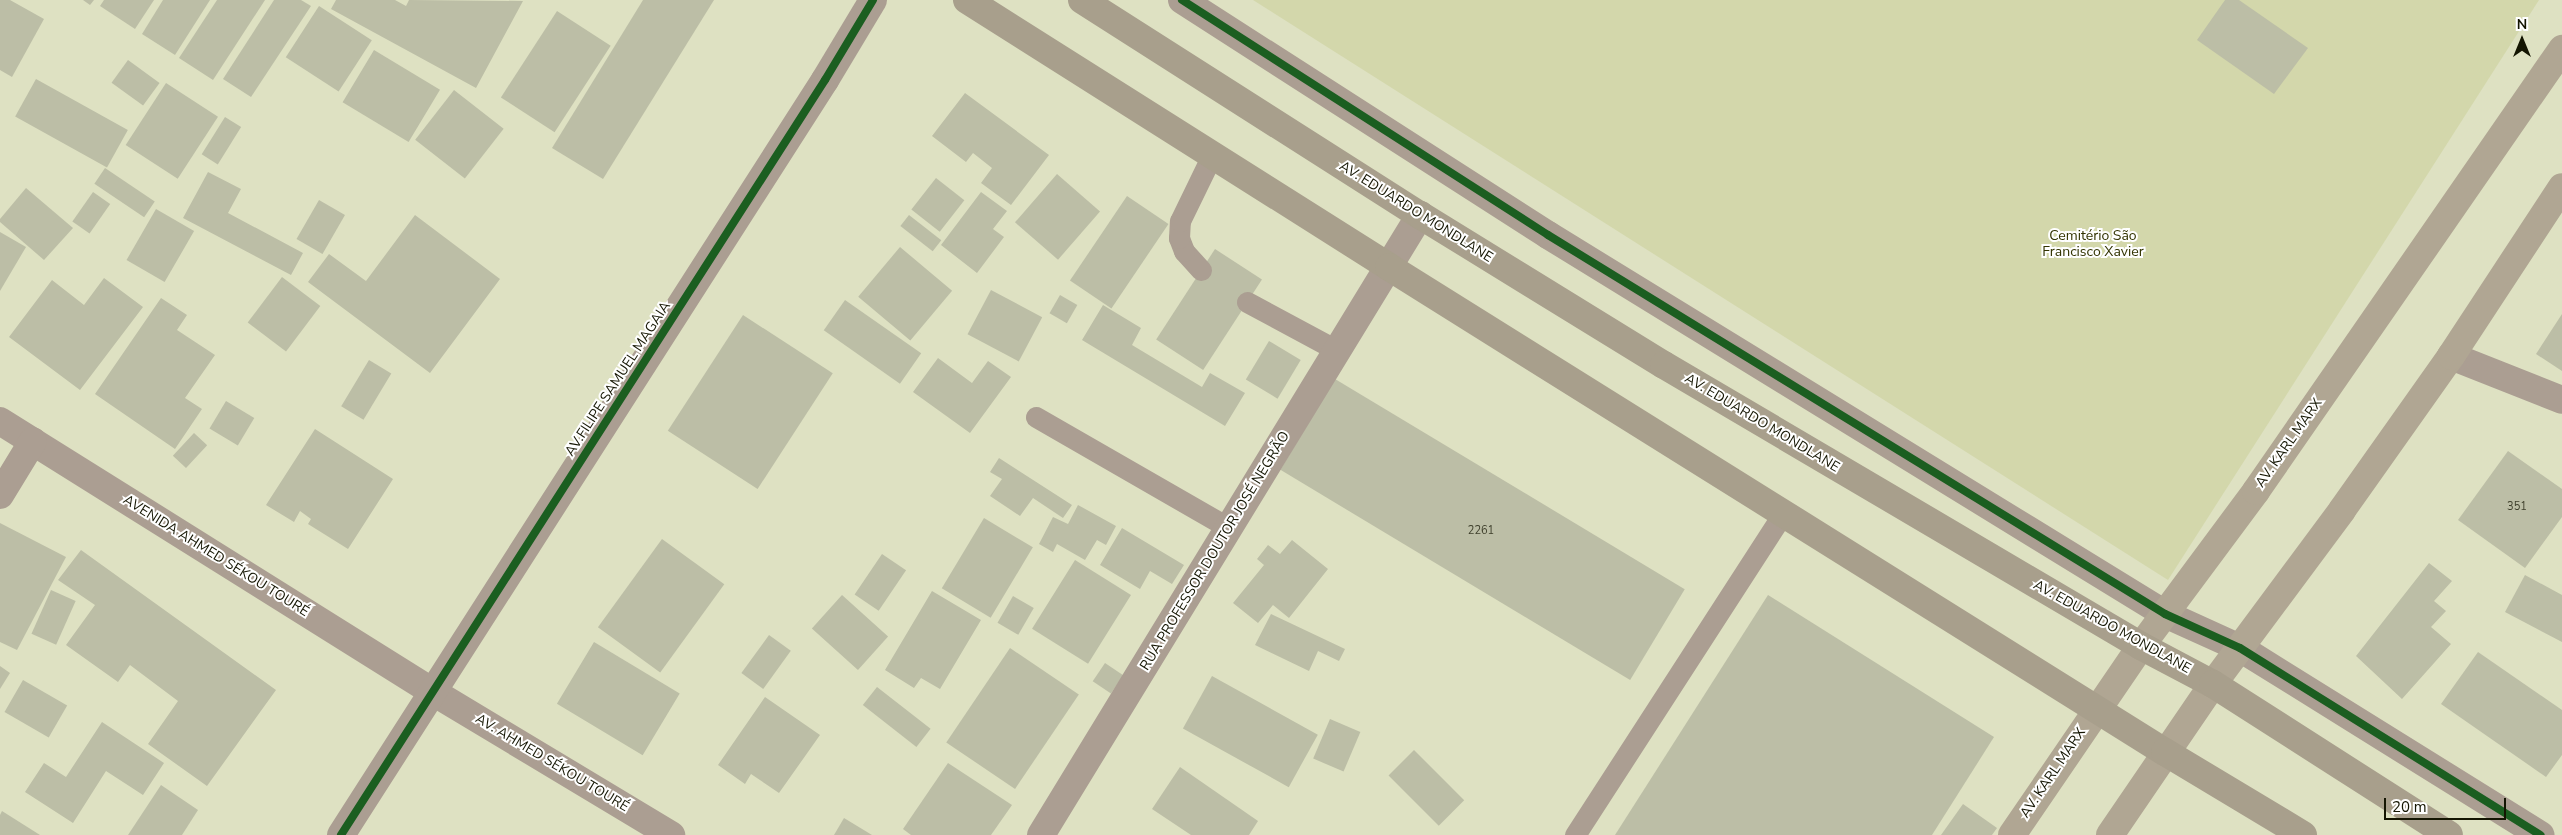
<!DOCTYPE html>
<meta charset="utf-8">
<style>
body{margin:0}
#map{position:relative;width:2562px;height:835px;overflow:hidden;background:#dee1c2;font-family:"Nunito Sans",sans-serif}
div>[style]{position:absolute}
[style*='--x']{left:calc(var(--x)*1px);top:calc(var(--y)*1px);width:calc(var(--w)*1px);rotate:calc(var(--a)*1deg)}
.green>*{inset:0;background:#d3d7ab}
.building>*{inset:0;background:#bcbea6;transform-origin:0 0}
.lane>*{height:21px;margin:-10.5px;padding:0 10.5px;transform-origin:10.5px;border-radius:10.5px;background:#ab9e92}
.street>*{height:28px;margin:-14px;padding:0 14px;transform-origin:14px;border-radius:14px;background:#ab9e92}
.secondary>*{height:28px;margin:-14px;padding:0 14px;transform-origin:14px;border-radius:14px;background:#b0a693}
.primary>*{height:28px;margin:-14px;padding:0 14px;transform-origin:14px;border-radius:14px;background:#a89f8c}
.cycleway>*{height:8px;margin:-4px;padding:0 4px;transform-origin:4px;border-radius:4px;background:#1b5e20}
span{translate:-50% -50%;white-space:nowrap;text-align:center;line-height:1.15;-webkit-text-stroke:4px #fff;paint-order:stroke}
.number-label{font-size:11px;color:#3e3f2b}
.number-label span{-webkit-text-stroke-width:0}
.street-label{font-size:14px;color:#141502}
.park-label{font-size:14px;color:#323300}
.north{position:absolute;left:2497px;top:15px;width:50px;height:50px;-webkit-text-stroke:4px #fff;paint-order:stroke;rotate:0deg;font-size:14px;font-weight:700;line-height:20px;text-align:center;color:#141502}
.north::after{content:'';display:block;margin:auto;width:18px;height:22px;background:#141502;clip-path:polygon(50% 0,100% 100%,50% 72%,0 100%)}
.scale{position:absolute;left:2384px;top:798px;width:122px;height:22px;box-sizing:border-box;border:2px solid #141502;border-top:0;padding-left:6px;font-size:15px;line-height:18px;white-space:nowrap;color:#141502;-webkit-text-stroke:4px #fff;paint-order:stroke}
</style>
<div id="map">
<div class="green">
<div style="clip-path:polygon(1253px 0,2539px 0,2168px 580px)"></div>
</div>
<div class="building">
<div style="clip-path:polygon(0 0,10px 0,44px 19px,12px 77px,0 70px)"></div>
<div style="clip-path:polygon(83px 0,94px 0,90px 5px)"></div>
<div style="clip-path:polygon(104px 0,154px 0,135px 29px,100px 6px)"></div>
<div style="clip-path:polygon(163px 0,210px 0,175px 55px,142px 34px)"></div>
<div style="clip-path:polygon(217px 0,265px 0,213px 80px,179px 58px)"></div>
<div style="clip-path:polygon(274px 0,301px 0,311px 6px,251px 97px,223px 79px)"></div>
<div style="clip-path:polygon(336px 0,395px 0,406px 6px,409px 0,523px 1px,476px 88px,331px 9px)"></div>
<div style="clip-path:polygon(643px 0,714px 0,603px 179px,552px 148px)"></div>
<div style="clip-path:polygon(2225px 0,2239px 0,2308px 48px,2274px 94px,2197px 40px)"></div>
<div style="left:319px;top:6px;width:63px;height:61px;rotate:33deg"></div>
<div style="left:557px;top:11px;width:64px;height:103px;rotate:33deg"></div>
<div style="left:374px;top:50px;width:77px;height:61px;rotate:31deg"></div>
<div style="left:128px;top:60px;width:39px;height:28px;rotate:36deg"></div>
<div style="left:36px;top:79px;width:105px;height:43px;rotate:29deg"></div>
<div style="left:166px;top:83px;width:62px;height:74px;rotate:33deg"></div>
<div style="left:454px;top:90px;width:63px;height:63px;rotate:38deg"></div>
<div style="clip-path:polygon(965px 93px,1049px 155px,1011px 205px,981px 183px,992px 168px,973px 153px,966px 162px,932px 136px)"></div>
<div style="left:225px;top:117px;width:19px;height:44px;rotate:32deg"></div>
<div style="left:105px;top:168px;width:60px;height:19px;rotate:34deg"></div>
<div style="clip-path:polygon(208px 172px,241px 189px,228px 213px,303px 253px,291px 275px,183px 218px)"></div>
<div style="left:1057px;top:174px;width:57px;height:64px;rotate:41deg"></div>
<div style="left:936px;top:178px;width:36px;height:40px;rotate:38deg"></div>
<div style="clip-path:polygon(26px 188px,73px 228px,44px 260px,0 222px,0 219px)"></div>
<div style="left:93px;top:192px;width:21px;height:36px;rotate:35deg"></div>
<div style="clip-path:polygon(981px 192px,1007px 211px,993px 229px,1004px 237px,977px 273px,941px 245px)"></div>
<div style="left:1127px;top:196px;width:50px;height:102px;rotate:34deg"></div>
<div style="left:319px;top:200px;width:30px;height:45px;rotate:30deg"></div>
<div style="left:156px;top:209px;width:44px;height:59px;rotate:30deg"></div>
<div style="clip-path:polygon(415px 215px,500px 279px,430px 373px,308px 282px,329px 254px,366px 281px)"></div>
<div style="left:909px;top:215px;width:41px;height:14px;rotate:38deg"></div>
<div style="clip-path:polygon(0 232px,26px 247px,0 291px)"></div>
<div style="left:900px;top:247px;width:68px;height:65px;rotate:40deg"></div>
<div style="left:1215px;top:249px;width:56px;height:108px;rotate:33deg"></div>
<div style="left:282px;top:277px;width:48px;height:57px;rotate:37deg"></div>
<div style="clip-path:polygon(104px 278px,143px 307px,80px 390px,9px 337px,52px 280px,84px 305px)"></div>
<div style="left:991px;top:290px;width:58px;height:50px;rotate:28deg"></div>
<div style="left:1060px;top:295px;width:20px;height:21px;rotate:30deg"></div>
<div style="clip-path:polygon(161px 298px,187px 315px,177px 330px,215px 355px,185px 398px,202px 409px,175px 449px,95px 394px)"></div>
<div style="left:845px;top:300px;width:93px;height:37px;rotate:35deg"></div>
<div style="clip-path:polygon(1103px 305px,1141px 328px,1132px 345px,1202px 387px,1210px 373px,1245px 393px,1225px 426px,1082px 340px)"></div>
<div style="clip-path:polygon(2562px 314px,2562px 371px,2536px 354px)"></div>
<div style="left:743px;top:315px;width:107px;height:138px;rotate:33deg"></div>
<div style="left:1269px;top:341px;width:37px;height:45px;rotate:31deg"></div>
<div style="clip-path:polygon(938px 358px,972px 383px,988px 361px,1011px 377px,970px 433px,913px 392px)"></div>
<div style="left:369px;top:360px;width:26px;height:54px;rotate:31deg"></div>
<div style="left:1335px;top:379px;width:408px;height:106px;rotate:31deg"></div>
<div style="left:226px;top:401px;width:33px;height:32px;rotate:31deg"></div>
<div style="clip-path:polygon(315px 429px,393px 479px,348px 549px,308px 524px,311px 519px,300px 511px,294px 522px,266px 505px)"></div>
<div style="left:194px;top:433px;width:18px;height:31px;rotate:43deg"></div>
<div style="clip-path:polygon(2508px 451px,2562px 489px,2562px 517px,2525px 568px,2458px 520px)"></div>
<div style="clip-path:polygon(999px 458px,1072px 505px,1063px 518px,1033px 498px,1020px 516px,990px 496px,1002px 479px,990px 472px)"></div>
<div style="clip-path:polygon(1078px 505px,1116px 526px,1106px 545px,1097px 540px,1085px 560px,1057px 544px,1053px 552px,1039px 544px,1053px 517px,1068px 524px)"></div>
<div style="left:984px;top:518px;width:57px;height:82px;rotate:31deg"></div>
<div style="clip-path:polygon(0 523px,66px 557px,17px 650px,0 642px)"></div>
<div style="clip-path:polygon(1122px 528px,1184px 565px,1172px 584px,1150px 571px,1140px 589px,1100px 565px)"></div>
<div style="left:662px;top:539px;width:77px;height:109px;rotate:36deg"></div>
<div style="clip-path:polygon(1292px 540px,1328px 569px,1289px 618px,1273px 605px,1258px 623px,1233px 603px,1264px 565px,1257px 559px,1268px 545px,1280px 554px)"></div>
<div style="clip-path:polygon(81px 550px,276px 690px,207px 786px,148px 744px,178px 701px,130px 665px,118px 682px,66px 645px,95px 605px,58px 580px)"></div>
<div style="left:882px;top:554px;width:29px;height:49px;rotate:34deg"></div>
<div style="left:1075px;top:560px;width:66px;height:81px;rotate:32deg"></div>
<div style="clip-path:polygon(2429px 563px,2452px 581px,2434px 601px,2446px 611px,2431px 627px,2451px 644px,2402px 699px,2356px 656px)"></div>
<div style="clip-path:polygon(2525px 575px,2562px 595px,2562px 642px,2505px 612px)"></div>
<div style="left:51px;top:590px;width:27px;height:48px;rotate:24deg"></div>
<div style="clip-path:polygon(932px 591px,981px 620px,940px 689px,921px 678px,914px 688px,885px 670px)"></div>
<div style="left:842px;top:595px;width:62px;height:45px;rotate:42deg"></div>
<div style="clip-path:polygon(1768px 595px,1994px 737px,1932px 835px,1615px 835px)"></div>
<div style="left:1013px;top:596px;width:24px;height:31px;rotate:30deg"></div>
<div style="clip-path:polygon(1271px 614px,1345px 649px,1339px 661px,1318px 651px,1309px 671px,1255px 645px)"></div>
<div style="left:769px;top:635px;width:27px;height:47px;rotate:36deg"></div>
<div style="left:594px;top:642px;width:100px;height:72px;rotate:31deg"></div>
<div style="left:1010px;top:648px;width:83px;height:114px;rotate:34deg"></div>
<div style="clip-path:polygon(2478px 652px,2562px 710px,2562px 755px,2546px 777px,2441px 704px)"></div>
<div style="left:1105px;top:663px;width:22px;height:22px;rotate:34deg"></div>
<div style="clip-path:polygon(0 666px,10px 673px,0 689px)"></div>
<div style="left:1212px;top:676px;width:121px;height:60px;rotate:29deg"></div>
<div style="left:23px;top:680px;width:51px;height:37px;rotate:30deg"></div>
<div style="left:877px;top:687px;width:68px;height:23px;rotate:38deg"></div>
<div style="clip-path:polygon(765px 697px,820px 735px,779px 793px,751px 774px,745px 784px,718px 765px)"></div>
<div style="left:1330px;top:719px;width:33px;height:43px;rotate:23deg"></div>
<div style="clip-path:polygon(102px 722px,164px 763px,143px 795px,106px 771px,73px 823px,25px 792px,44px 763px,66px 777px)"></div>
<div style="left:1414px;top:750px;width:71px;height:36px;rotate:45deg"></div>
<div style="clip-path:polygon(948px 763px,1012px 805px,991px 835px,911px 835px,903px 829px)"></div>
<div style="clip-path:polygon(1180px 767px,1258px 821px,1249px 835px,1191px 835px,1152px 809px)"></div>
<div style="clip-path:polygon(161px 785px,198px 810px,182px 835px,128px 835px)"></div>
<div style="clip-path:polygon(1963px 804px,1997px 828px,1992px 835px,1941px 835px)"></div>
<div style="clip-path:polygon(2px 811px,40px 835px,0 835px,0 815px)"></div>
<div style="clip-path:polygon(844px 818px,872px 835px,834px 835px)"></div>
</div>
<div class="lane">
<div style="--x:1201;--y:270;--w:25;--a:-132"></div>
<div style="--x:1184;--y:251;--w:14;--a:-111"></div>
<div style="--x:1179;--y:238;--w:17;--a:-87"></div>
<div style="--x:1180;--y:221;--w:73;--a:-64.1"></div>
<div style="--x:1247;--y:302;--w:103;--a:28.3"></div>
<div style="--x:1036;--y:417;--w:223;--a:29.9"></div>
<div style="--x:1575;--y:835;--w:383;--a:-57.1"></div>
</div>
<div class="street">
<div style="--x:1182;--y:0;--w:435;--a:32.7"></div>
<div style="--x:1548;--y:235;--w:724;--a:31.56"></div>
<div style="--x:2165;--y:614;--w:82;--a:24.4"></div>
<div style="--x:2240;--y:648;--w:354;--a:31.9"></div>
<div style="--x:2451;--y:356;--w:119;--a:21.6"></div>
<div style="--x:0;--y:421;--w:511;--a:32.04"></div>
<div style="--x:433;--y:692;--w:278;--a:31"></div>
<div style="--x:0;--y:495;--w:63;--a:-58.6"></div>
<div style="--x:341;--y:835;--w:897;--a:-57.34"></div>
<div style="--x:825;--y:80;--w:93;--a:-59"></div>
<div style="--x:1041;--y:835;--w:727;--a:-58.56"></div>
</div>
<div class="secondary">
<div style="--x:2012;--y:835;--w:229;--a:-55.7"></div>
<div style="--x:2141;--y:646;--w:193;--a:-53.4"></div>
<div style="--x:2256;--y:491;--w:538;--a:-55.3"></div>
<div style="--x:2110;--y:835;--w:183;--a:-55.7"></div>
<div style="--x:2213;--y:684;--w:217;--a:-53.4"></div>
<div style="--x:2342;--y:510;--w:189;--a:-54.7"></div>
<div style="--x:2451;--y:356;--w:202;--a:-56.7"></div>
</div>
<div class="primary">
<div style="--x:967;--y:0;--w:499;--a:32.3"></div>
<div style="--x:1389;--y:267;--w:915;--a:32.01"></div>
<div style="--x:2165;--y:752;--w:161;--a:31"></div>
<div style="--x:1082;--y:0;--w:401;--a:32.5"></div>
<div style="--x:1420;--y:215;--w:286;--a:31.6"></div>
<div style="--x:1664;--y:365;--w:554;--a:30.5"></div>
<div style="--x:2141;--y:646;--w:81;--a:27.8"></div>
<div style="--x:2213;--y:684;--w:280;--a:32.6"></div>
</div>
<div class="cycleway">
<div style="--x:1182;--y:0;--w:435;--a:32.7"></div>
<div style="--x:1548;--y:235;--w:724;--a:31.56"></div>
<div style="--x:2165;--y:614;--w:82;--a:24.4"></div>
<div style="--x:2240;--y:648;--w:354;--a:31.9"></div>
<div style="--x:341;--y:835;--w:897;--a:-57.34"></div>
<div style="--x:825;--y:80;--w:93;--a:-59"></div>
</div>
<div class="number-label">
<span style="left:2517px;top:507px">351</span>
<span style="left:1481px;top:531px">2261</span>
</div>
<div class="street-label">
<span style="left:1416px;top:212px;rotate:32deg">AV. EDUARDO MONDLANE</span>
<span style="left:618px;top:379px;rotate:-57deg">AV.FILIPE SAMUEL MAGAIA</span>
<span style="left:1762px;top:423px;rotate:31deg">AV. EDUARDO MONDLANE</span>
<span style="left:2289px;top:443px;rotate:-55deg">AV. KARL MARX</span>
<span style="left:1215px;top:551px;rotate:-59deg">RUA PROFESSOR DOUTOR JOSÉ NEGRÃO</span>
<span style="left:216px;top:556px;rotate:32deg">AVENIDA AHMED SÉKOU TOURÉ</span>
<span style="left:2112px;top:627px;rotate:29deg">AV. EDUARDO MONDLANE</span>
<span style="left:552px;top:763px;rotate:31deg">AV. AHMED SÉKOU TOURÉ</span>
<span style="left:2053px;top:773px;rotate:-56deg">AV. KARL MARX</span>
</div>
<div class="park-label">
<span style="left:2093px;top:244px">Cemitério São<br>Francisco Xavier</span>
</div>
<div class="north">N</div>
<div class="scale">20 m</div>
</div>
